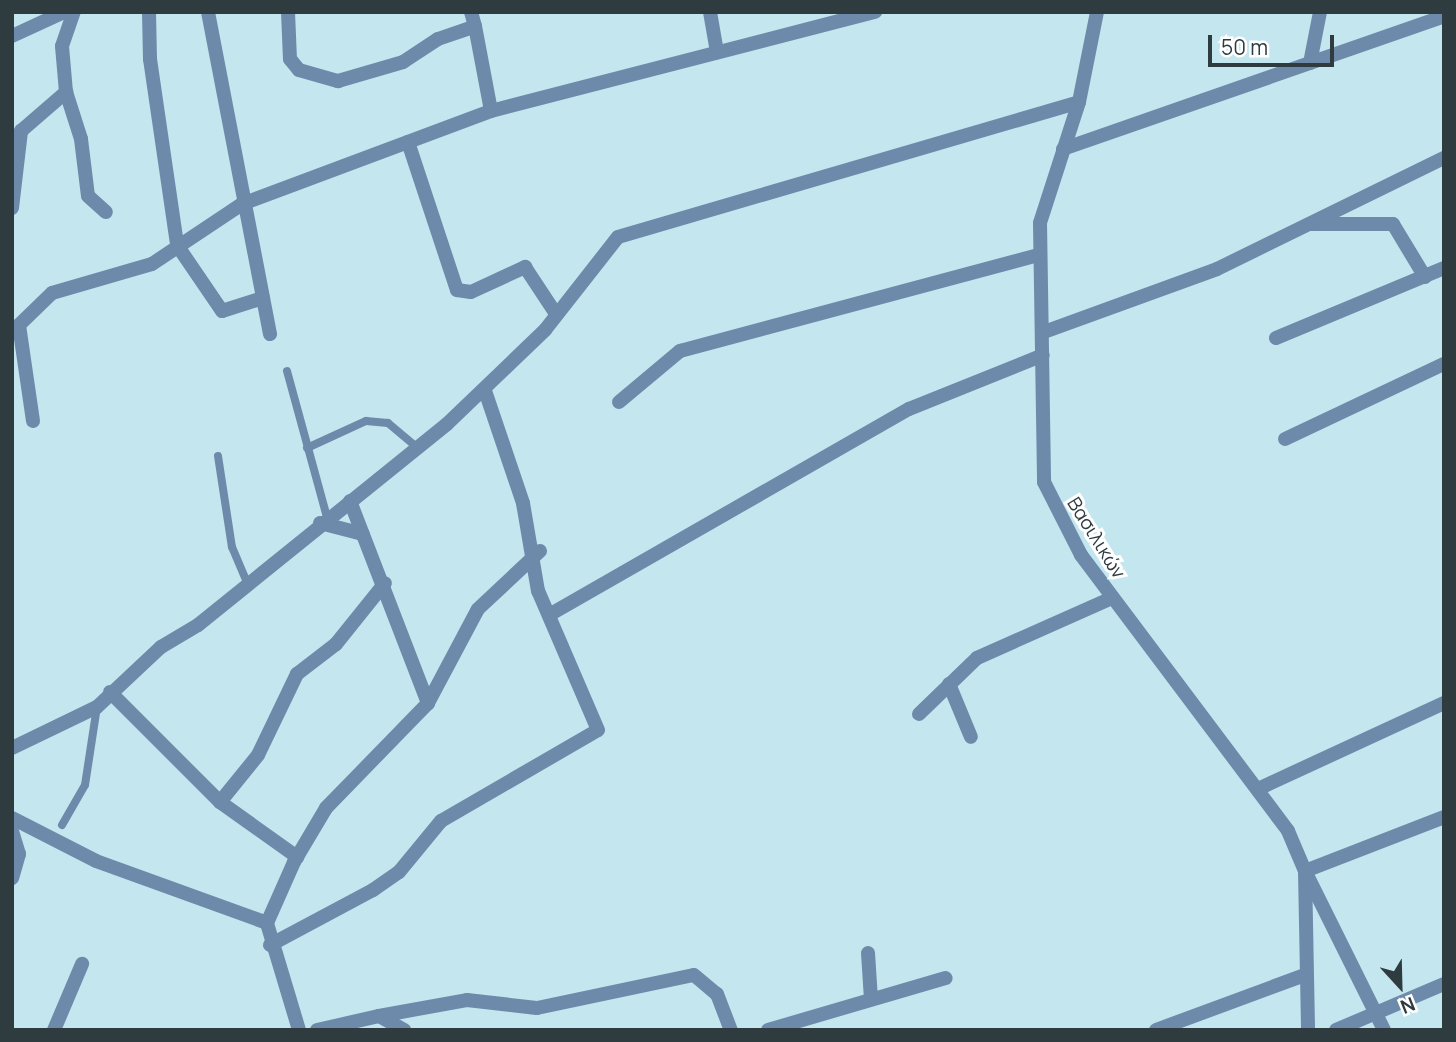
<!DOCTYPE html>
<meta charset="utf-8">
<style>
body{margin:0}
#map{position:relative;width:1456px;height:1042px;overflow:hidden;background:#c4e6ef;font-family:Manrope,sans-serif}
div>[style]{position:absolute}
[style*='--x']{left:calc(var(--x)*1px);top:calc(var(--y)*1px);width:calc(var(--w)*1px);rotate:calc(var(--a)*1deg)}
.service>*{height:8px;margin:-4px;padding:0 4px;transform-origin:4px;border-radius:4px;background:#6d8aaa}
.minor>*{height:14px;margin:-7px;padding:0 7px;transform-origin:7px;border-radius:7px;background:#6d8aaa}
.tertiary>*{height:14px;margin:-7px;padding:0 7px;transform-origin:7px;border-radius:7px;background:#6d8aaa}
span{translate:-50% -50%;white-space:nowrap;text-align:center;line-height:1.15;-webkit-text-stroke:6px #fff;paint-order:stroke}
.street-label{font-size:19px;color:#2e3c3f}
.frame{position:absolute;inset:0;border:14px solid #2e3c3f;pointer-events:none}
.north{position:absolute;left:1365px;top:951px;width:70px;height:70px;-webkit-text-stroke:5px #fff;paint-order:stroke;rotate:158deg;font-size:19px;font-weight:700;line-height:28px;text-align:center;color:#2e3c3f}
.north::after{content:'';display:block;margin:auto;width:24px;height:32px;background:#2e3c3f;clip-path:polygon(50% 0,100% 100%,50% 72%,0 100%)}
.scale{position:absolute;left:1208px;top:35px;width:126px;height:32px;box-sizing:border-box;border:4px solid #2e3c3f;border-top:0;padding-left:9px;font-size:21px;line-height:24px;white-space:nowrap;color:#2e3c3f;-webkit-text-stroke:5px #fff;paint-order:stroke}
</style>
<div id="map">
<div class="service">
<div style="--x:287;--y:371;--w:151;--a:74.7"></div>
<div style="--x:307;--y:448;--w:65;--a:-24.6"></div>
<div style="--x:366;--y:421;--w:22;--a:5"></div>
<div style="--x:388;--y:423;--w:35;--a:40"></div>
<div style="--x:218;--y:456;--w:92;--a:81.3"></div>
<div style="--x:232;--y:547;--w:38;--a:67"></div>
<div style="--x:62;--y:825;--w:46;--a:-60.1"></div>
<div style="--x:85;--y:785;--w:79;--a:-81.3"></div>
</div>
<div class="minor">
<div style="--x:149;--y:12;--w:47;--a:88.8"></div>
<div style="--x:150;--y:59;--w:188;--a:81.7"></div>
<div style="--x:177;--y:245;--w:80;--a:55.7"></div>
<div style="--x:222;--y:311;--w:43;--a:-17.6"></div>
<div style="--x:208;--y:12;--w:328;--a:79.1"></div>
<div style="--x:288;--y:12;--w:47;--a:87.6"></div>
<div style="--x:290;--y:59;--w:14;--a:51"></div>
<div style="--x:299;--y:70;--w:41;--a:15.8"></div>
<div style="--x:338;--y:81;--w:68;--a:-16.3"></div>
<div style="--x:403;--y:62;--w:42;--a:-33.3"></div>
<div style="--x:438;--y:39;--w:39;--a:-19"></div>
<div style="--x:475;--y:26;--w:15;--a:-106"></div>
<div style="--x:710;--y:12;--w:41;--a:80.1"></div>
<div style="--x:475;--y:26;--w:86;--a:79.3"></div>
<div style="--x:12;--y:36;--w:57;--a:-24.8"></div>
<div style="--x:1310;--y:63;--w:52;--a:-78.9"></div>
<div style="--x:66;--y:92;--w:49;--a:72.3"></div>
<div style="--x:81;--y:139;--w:57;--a:83"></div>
<div style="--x:88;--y:196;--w:24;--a:42"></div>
<div style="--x:408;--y:142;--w:156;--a:71.7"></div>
<div style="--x:457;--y:290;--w:14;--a:8"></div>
<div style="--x:471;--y:292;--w:60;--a:-24.8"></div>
<div style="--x:525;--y:267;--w:56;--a:56.6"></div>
<div style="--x:1063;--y:149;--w:404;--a:-19.2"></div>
<div style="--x:12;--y:208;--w:78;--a:-83.3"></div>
<div style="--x:21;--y:131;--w:60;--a:-40.9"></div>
<div style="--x:66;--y:92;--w:46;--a:-95"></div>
<div style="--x:62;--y:46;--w:36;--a:-71"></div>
<div style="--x:1311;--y:224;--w:82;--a:0"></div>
<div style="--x:1393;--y:224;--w:62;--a:58.9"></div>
<div style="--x:1044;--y:332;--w:184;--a:-20"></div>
<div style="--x:1217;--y:269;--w:253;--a:-26.1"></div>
<div style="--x:1276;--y:338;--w:182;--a:-22.6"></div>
<div style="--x:619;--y:402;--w:80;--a:-39.9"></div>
<div style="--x:680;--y:351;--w:371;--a:-15"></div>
<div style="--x:33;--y:421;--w:97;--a:-98.3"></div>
<div style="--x:19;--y:325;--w:46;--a:-44.1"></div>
<div style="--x:52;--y:293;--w:104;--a:-16.2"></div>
<div style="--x:152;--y:264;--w:108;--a:-33.7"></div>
<div style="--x:242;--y:204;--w:266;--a:-20.5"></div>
<div style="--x:491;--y:111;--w:397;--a:-14.5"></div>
<div style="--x:1285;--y:439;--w:176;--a:-25.3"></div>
<div style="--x:350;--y:501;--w:217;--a:68.9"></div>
<div style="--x:320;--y:523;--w:44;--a:14.3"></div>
<div style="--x:549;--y:615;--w:415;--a:-29.8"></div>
<div style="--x:909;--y:409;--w:144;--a:-21.9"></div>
<div style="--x:949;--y:684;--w:57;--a:67.5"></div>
<div style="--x:110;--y:692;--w:156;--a:45"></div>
<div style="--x:220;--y:802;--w:95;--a:35.5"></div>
<div style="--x:919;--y:714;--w:81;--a:-44"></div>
<div style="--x:977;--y:658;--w:148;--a:-24"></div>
<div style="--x:12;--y:748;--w:94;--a:-25.8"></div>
<div style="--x:97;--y:707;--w:88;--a:-43.2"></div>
<div style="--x:161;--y:647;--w:43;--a:-30.7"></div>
<div style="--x:198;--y:625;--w:320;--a:-38.9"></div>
<div style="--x:447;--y:424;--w:136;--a:-43.8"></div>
<div style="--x:545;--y:330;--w:118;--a:-51.9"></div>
<div style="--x:618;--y:237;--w:480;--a:-16.3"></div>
<div style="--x:1260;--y:788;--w:203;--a:-24.8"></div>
<div style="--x:220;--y:802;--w:60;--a:-51"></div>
<div style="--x:258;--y:755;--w:90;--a:-64.3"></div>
<div style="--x:297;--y:674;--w:49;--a:-37.6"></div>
<div style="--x:336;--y:644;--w:78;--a:-51.2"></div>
<div style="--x:12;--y:818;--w:94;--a:27.1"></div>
<div style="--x:96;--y:861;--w:182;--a:19.9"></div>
<div style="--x:12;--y:831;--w:24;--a:73"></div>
<div style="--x:19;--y:854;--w:25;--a:106"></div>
<div style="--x:270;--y:945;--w:117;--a:-28.1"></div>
<div style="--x:373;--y:890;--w:32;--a:-35"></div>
<div style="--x:399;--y:872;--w:66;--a:-50.5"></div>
<div style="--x:441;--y:821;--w:181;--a:-30.1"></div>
<div style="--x:598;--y:730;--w:151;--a:-113.3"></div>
<div style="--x:538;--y:591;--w:89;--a:-99.7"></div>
<div style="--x:523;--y:503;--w:118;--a:-108.7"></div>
<div style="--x:868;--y:953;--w:46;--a:86.3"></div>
<div style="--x:379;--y:1016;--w:89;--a:-10.3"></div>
<div style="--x:467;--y:1000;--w:70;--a:6.5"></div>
<div style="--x:537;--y:1008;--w:160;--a:-11.9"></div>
<div style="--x:694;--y:975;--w:30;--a:40"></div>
<div style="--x:717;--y:994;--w:39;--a:69"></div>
<div style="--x:54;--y:1030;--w:72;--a:-67"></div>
<div style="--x:299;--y:1030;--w:112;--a:-106.7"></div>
<div style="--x:267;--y:923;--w:67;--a:-66.1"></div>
<div style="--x:294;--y:862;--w:63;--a:-59.3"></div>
<div style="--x:326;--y:808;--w:146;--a:-45.8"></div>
<div style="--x:428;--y:703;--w:106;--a:-62"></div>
<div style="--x:478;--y:609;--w:85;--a:-43.1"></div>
<div style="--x:317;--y:1030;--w:64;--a:-12.7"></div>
<div style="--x:379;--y:1016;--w:29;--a:29"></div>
<div style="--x:768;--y:1030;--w:185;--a:-16.3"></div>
<div style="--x:1156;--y:1030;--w:159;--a:-20.3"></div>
<div style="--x:1336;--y:1030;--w:117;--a:-23.1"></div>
<div style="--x:1384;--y:1030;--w:178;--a:-116.4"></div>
<div style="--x:1305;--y:871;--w:149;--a:-21.2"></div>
</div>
<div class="tertiary">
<div style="--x:1097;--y:12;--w:92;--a:101.3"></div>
<div style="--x:1079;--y:102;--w:127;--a:107.9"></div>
<div style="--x:1040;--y:223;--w:259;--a:89.1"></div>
<div style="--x:1044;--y:482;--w:82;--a:63.1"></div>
<div style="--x:1081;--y:555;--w:345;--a:53.1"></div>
<div style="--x:1288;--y:831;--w:43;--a:67"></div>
<div style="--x:1305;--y:871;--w:159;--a:88.9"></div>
</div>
<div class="street-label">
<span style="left:1096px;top:538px;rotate:58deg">Βασιλικών</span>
</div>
<div class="frame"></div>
<div class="north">N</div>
<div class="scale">50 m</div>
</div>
